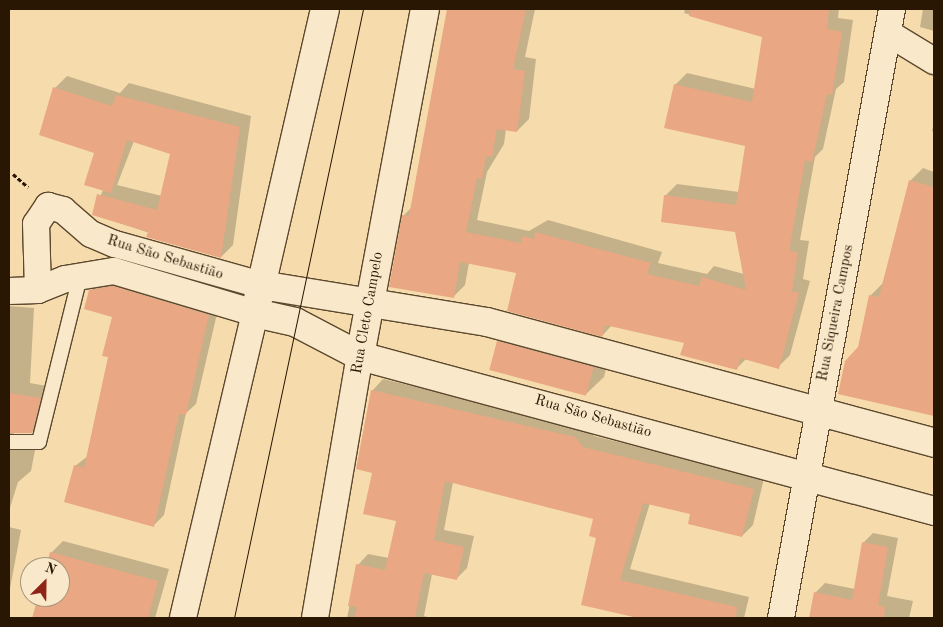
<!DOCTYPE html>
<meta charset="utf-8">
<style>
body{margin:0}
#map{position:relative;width:943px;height:627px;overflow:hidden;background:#f6dcac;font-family:"Old Standard TT",serif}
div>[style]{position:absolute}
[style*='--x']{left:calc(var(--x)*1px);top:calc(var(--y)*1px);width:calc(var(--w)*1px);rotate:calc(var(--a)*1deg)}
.shadow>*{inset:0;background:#0003}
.building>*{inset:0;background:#eaa784;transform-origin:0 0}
.path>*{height:3px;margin-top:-1.5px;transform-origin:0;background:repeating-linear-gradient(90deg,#291704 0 4px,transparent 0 6.5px)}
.roads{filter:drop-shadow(1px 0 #5c482e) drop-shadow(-1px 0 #5c482e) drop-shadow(0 1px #5c482e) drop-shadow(0 -1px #5c482e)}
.service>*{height:14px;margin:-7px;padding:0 7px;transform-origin:7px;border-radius:7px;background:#f9e8c9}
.minor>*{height:26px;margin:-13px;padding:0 13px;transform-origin:13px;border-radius:13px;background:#f9e8c9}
.secondary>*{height:28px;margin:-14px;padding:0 14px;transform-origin:14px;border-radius:14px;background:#f9e8c9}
.tram>*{height:1px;margin:-0.5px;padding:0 0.5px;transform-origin:0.5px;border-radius:0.5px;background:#291704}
span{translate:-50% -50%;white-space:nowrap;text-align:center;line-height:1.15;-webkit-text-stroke:4px #f9e8c9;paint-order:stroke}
.street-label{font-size:15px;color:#291704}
.frame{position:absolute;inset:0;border:10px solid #291704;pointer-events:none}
.north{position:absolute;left:20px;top:557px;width:50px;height:50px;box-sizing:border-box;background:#f9e8c9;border:1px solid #a6947a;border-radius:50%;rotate:23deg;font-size:14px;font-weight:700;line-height:20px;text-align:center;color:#291704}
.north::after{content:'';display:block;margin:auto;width:18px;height:22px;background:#8f2418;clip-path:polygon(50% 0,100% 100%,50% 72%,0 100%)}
</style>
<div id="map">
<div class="shadow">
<div style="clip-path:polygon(448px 9px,535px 9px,525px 57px,536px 59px,529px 119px,517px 131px,506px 129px,504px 144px,487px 172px,477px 220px,529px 231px,548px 220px,662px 252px,658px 263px,707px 274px,714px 266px,744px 274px,736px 231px,665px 196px,677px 184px,739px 192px,746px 146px,675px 85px,687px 73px,756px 89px,764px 36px,684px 13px,685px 9px,839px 9px,838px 18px,853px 20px,844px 82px,836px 89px,823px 149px,815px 157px,800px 240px,809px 241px,803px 279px,810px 281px,790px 355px,778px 367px,747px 358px,736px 369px,685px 342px,612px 325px,602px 336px,517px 272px,469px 263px,465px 285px,453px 297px,404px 215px,411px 208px)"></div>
<div style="clip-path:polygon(923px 9px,934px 9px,934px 31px,920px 27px)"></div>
<div style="clip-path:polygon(evenodd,67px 76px,120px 93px,129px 83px,251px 116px,233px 245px,221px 257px,93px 214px,103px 190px,96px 152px,55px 88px,67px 76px,134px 141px,172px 153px,162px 196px,117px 185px,134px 141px)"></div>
<div style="clip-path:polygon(934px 122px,934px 132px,932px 131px)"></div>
<div style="clip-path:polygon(923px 168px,934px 172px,934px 415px,839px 393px,859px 348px,870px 296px,883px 283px,910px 181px)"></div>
<div style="clip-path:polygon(101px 280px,219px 305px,196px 404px,186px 413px,164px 515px,154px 525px,75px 466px,88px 456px,110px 356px,113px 317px,90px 291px)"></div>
<div style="clip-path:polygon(9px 306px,34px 308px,30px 383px,52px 387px,43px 420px,32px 432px,13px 432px,17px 439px,37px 440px,31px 471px,18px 482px,9px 511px)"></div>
<div style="clip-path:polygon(516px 324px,611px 349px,604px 377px,586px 394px,498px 342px)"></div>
<div style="clip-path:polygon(383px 379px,586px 427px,594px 436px,764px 478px,753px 525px,742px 536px,691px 513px,650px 503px,630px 569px,749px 597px,744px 618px,633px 618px,598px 537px,595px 518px,453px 482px,444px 530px,474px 536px,467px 568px,456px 579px,432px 574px,424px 616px,431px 618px,347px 618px,358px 565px,368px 554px,389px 558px,397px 520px,373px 472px,357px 468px,373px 390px)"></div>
<div style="clip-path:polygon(9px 527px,21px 530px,9px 594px)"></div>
<div style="clip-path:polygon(873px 533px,898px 538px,887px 596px,913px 601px,909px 618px,812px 618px,815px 593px,825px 583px,855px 589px,863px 543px)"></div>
<div style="clip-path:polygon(63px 541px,169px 569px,155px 618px,34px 618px,39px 597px,60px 597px,60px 567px,47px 567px,51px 553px)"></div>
</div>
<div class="building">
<div style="clip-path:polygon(447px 9px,526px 9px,513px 69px,525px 71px,517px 132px,497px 129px,492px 157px,486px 156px,482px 179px,477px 178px,466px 232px,521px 243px,522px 236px,534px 239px,535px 232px,651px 263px,647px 274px,699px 286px,702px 277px,746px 290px,735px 232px,661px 222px,664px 195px,736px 205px,745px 146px,664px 128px,674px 84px,752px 102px,762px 37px,689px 16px,690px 9px,829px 9px,827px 29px,842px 32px,832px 95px,827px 94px,812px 162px,805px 160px,789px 251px,798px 252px,792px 291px,799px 293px,779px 369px,740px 358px,737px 370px,680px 355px,684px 343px,605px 325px,602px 337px,507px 311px,516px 273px,460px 262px,454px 298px,389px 287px,402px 215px,409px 216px)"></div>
<div style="clip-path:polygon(53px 87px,112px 106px,116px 95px,240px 127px,221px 258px,146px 237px,148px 232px,92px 215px,97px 194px,157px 210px,170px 154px,127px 140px,111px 193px,84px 185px,94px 153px,39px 135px)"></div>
<div style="clip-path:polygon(909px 180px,934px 187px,934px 416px,838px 394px,845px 361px,858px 347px,869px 295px,879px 297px)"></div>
<div style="clip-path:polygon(113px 286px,209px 315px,186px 415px,179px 414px,154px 527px,64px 502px,74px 465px,84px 468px,108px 357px,102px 356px,112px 317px,84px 309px,89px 290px)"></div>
<div style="left:497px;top:341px;width:100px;height:30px;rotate:15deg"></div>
<div style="clip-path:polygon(371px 390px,575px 437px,583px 447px,754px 489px,742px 537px,688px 524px,690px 514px,643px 503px,620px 580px,737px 607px,736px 618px,638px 618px,581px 605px,596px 538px,589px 536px,593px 519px,445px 481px,434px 540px,464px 547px,457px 580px,424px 573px,415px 618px,354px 618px,357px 607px,348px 606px,356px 564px,385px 570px,396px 521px,363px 514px,372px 473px,356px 469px)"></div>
<div style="clip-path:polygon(9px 393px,41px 398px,32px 433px,9px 433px)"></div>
<div style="clip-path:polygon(862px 542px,888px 547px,878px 605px,885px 607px,884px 618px,809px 618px,814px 592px,852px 600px)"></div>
<div style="clip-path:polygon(50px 552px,158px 581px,148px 618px,32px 618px,38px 597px,60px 597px,60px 567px,46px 567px)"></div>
</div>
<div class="path">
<div style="--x:13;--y:174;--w:20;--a:41"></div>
</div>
<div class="roads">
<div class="service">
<div style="--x:9;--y:442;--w:30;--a:0"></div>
<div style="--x:39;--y:442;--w:171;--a:-76.1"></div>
</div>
<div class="minor">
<div style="--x:888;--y:33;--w:54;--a:31.3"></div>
<div style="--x:38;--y:290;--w:66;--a:-91.7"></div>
<div style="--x:36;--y:224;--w:22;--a:-56"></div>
<div style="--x:48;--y:206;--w:16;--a:15"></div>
<div style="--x:63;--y:210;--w:37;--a:41"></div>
<div style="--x:91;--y:234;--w:26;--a:23"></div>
<div style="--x:115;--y:244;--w:152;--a:15.7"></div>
<div style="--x:9;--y:291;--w:29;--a:-2"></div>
<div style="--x:38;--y:290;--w:29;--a:-22"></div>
<div style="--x:65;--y:279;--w:50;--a:-9.3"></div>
<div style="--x:114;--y:271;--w:147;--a:16.6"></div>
<div style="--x:255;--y:313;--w:313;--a:103.3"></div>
<div style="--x:315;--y:618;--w:266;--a:-80.3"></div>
<div style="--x:781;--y:618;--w:619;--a:-79.67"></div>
</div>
<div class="secondary">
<div style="--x:325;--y:9;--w:312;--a:103"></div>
<div style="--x:255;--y:313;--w:41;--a:12.7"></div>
<div style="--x:295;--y:322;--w:73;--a:27.6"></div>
<div style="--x:360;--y:356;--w:595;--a:15.11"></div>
<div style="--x:261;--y:285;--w:229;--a:9.3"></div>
<div style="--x:487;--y:322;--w:463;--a:15.1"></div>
<div style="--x:360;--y:356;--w:353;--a:-79.4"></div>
</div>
</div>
<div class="tram">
<div style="--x:234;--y:618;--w:623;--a:-78.04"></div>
</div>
<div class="street-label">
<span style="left:165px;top:258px;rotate:17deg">Rua São Sebastião</span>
<span style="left:368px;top:313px;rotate:-80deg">Rua Cleto Campelo</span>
<span style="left:836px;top:313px;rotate:-79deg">Rua Siqueira Campos</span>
<span style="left:593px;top:417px;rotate:16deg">Rua São Sebastião</span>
</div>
<div class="frame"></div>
<div class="north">N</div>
</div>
